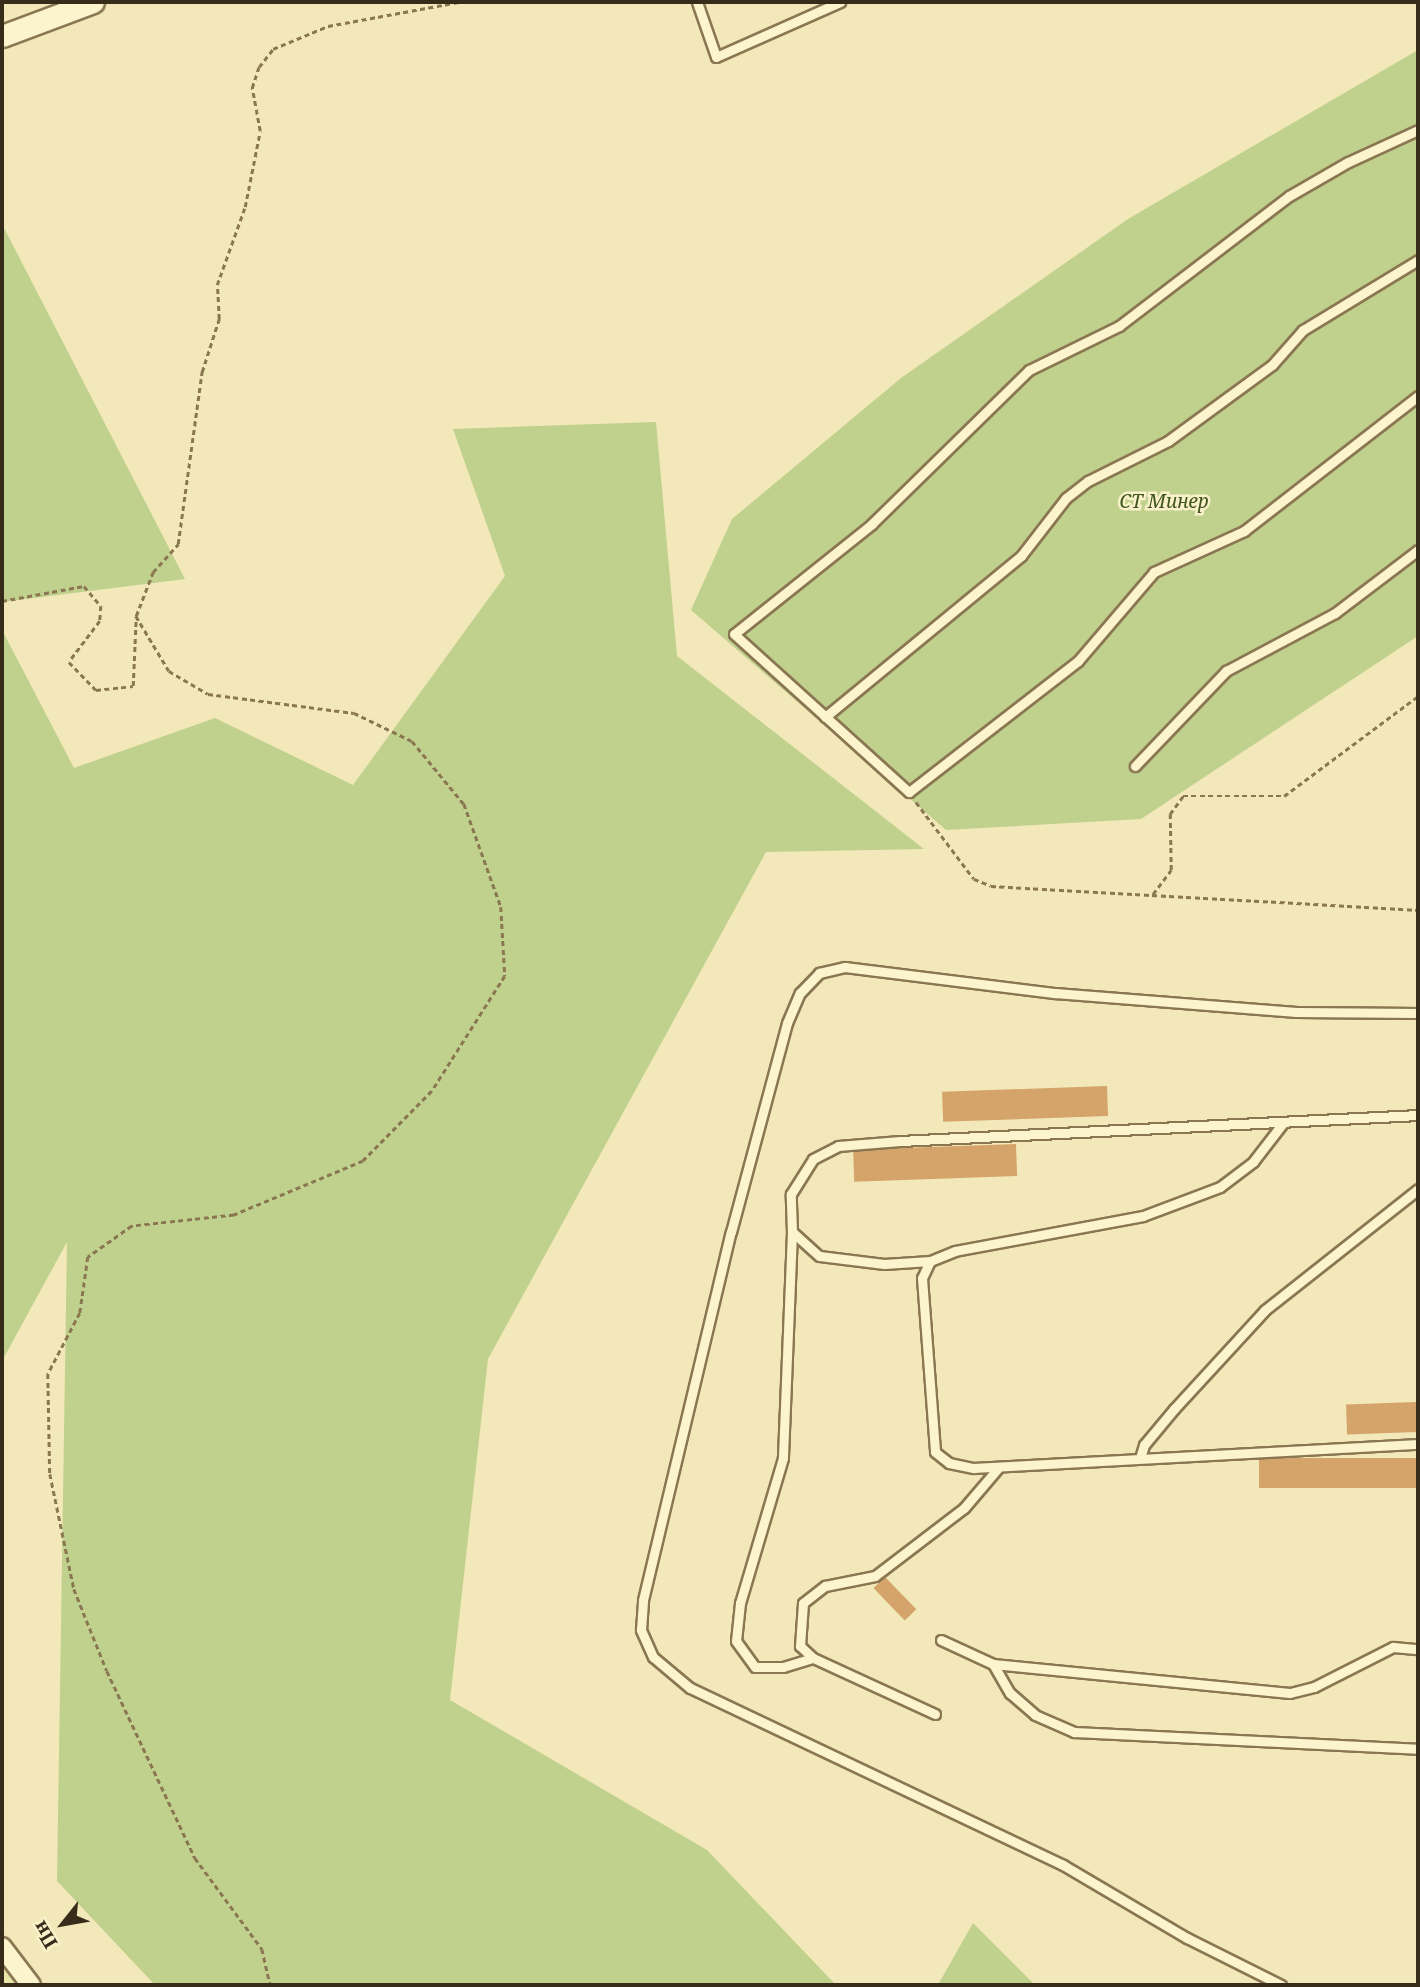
<!DOCTYPE html>
<meta charset="utf-8">
<style>
body{margin:0}
#map{position:relative;width:1420px;height:1987px;overflow:hidden;background:#f2e8b9;font-family:"Noto Serif",serif}
div>[style]{position:absolute}
[style*='--x']{left:calc(var(--x)*1px);top:calc(var(--y)*1px);width:calc(var(--w)*1px);rotate:calc(var(--a)*1deg)}
.farmland>*{inset:0;background:#e8e6a6}
.green>*{inset:0;background:#c0d08d}
.building>*{inset:0;background:#d4a46b;transform-origin:0 0}
.path>*{height:2.5px;margin-top:-1.25px;transform-origin:0;background:repeating-linear-gradient(90deg,#8a7752 0 5px,transparent 0 8.5px)}
.roads{filter:drop-shadow(2px 0 #8a7752) drop-shadow(-2px 0 #8a7752) drop-shadow(0 2px #8a7752) drop-shadow(0 -2px #8a7752)}
.service>*{height:9px;margin:-4.5px;padding:0 4.5px;transform-origin:4.5px;border-radius:4.5px;background:#fcf4cd}
.minor>*{height:18px;margin:-9px;padding:0 9px;transform-origin:9px;border-radius:9px;background:#fcf4cd}
.tertiary>*{height:21px;margin:-10.5px;padding:0 10.5px;transform-origin:10.5px;border-radius:10.5px;background:#fcf4cd}
span{translate:-50% -50%;white-space:nowrap;text-align:center;line-height:1.15;-webkit-text-stroke:5px #f9f1c9;paint-order:stroke}
.park-label{font-size:19px;color:#40551e;font-style:italic}
.frame{position:absolute;inset:0;border:4px solid #372b19;pointer-events:none}
.north{position:absolute;left:28px;top:1889px;width:70px;height:70px;-webkit-text-stroke:5px #f9f1c9;paint-order:stroke;rotate:239deg;font-size:19px;font-weight:700;line-height:28px;text-align:center;color:#372b19}
.north::after{content:'';display:block;margin:auto;width:24px;height:32px;background:#372b19;clip-path:polygon(50% 0,100% 100%,50% 72%,0 100%)}
</style>
<div id="map">
<div class="farmland">
<div style="clip-path:polygon(2px 1962px,24px 1985px,2px 1985px)"></div>
</div>
<div class="green">
<div style="clip-path:polygon(1418px 50px,1418px 636px,1141px 819px,946px 830px,691px 610px,732px 519px,901px 378px,1128px 219px)"></div>
<div style="clip-path:polygon(2px 224px,185px 579px,2px 602px)"></div>
<div style="clip-path:polygon(656px 422px,677px 656px,924px 849px,766px 852px,488px 1359px,450px 1700px,707px 1850px,836px 1985px,155px 1985px,57px 1881px,67px 1242px,2px 1361px,2px 630px,74px 768px,215px 718px,353px 785px,505px 576px,453px 429px)"></div>
<div style="clip-path:polygon(973px 1923px,1035px 1985px,938px 1985px)"></div>
</div>
<div class="building">
<div style="left:1107px;top:1086px;width:30px;height:165px;rotate:88deg"></div>
<div style="left:1016px;top:1144px;width:32px;height:163px;rotate:88deg"></div>
<div style="left:1416px;top:1402px;width:30px;height:70px;rotate:88deg"></div>
<div style="left:1418px;top:1458px;width:30px;height:159px;rotate:90deg"></div>
<div style="left:885px;top:1577px;width:45px;height:16px;rotate:46deg"></div>
</div>
<div class="path">
<div style="--x:2;--y:601;--w:83;--a:-10.4"></div>
<div style="--x:84;--y:586;--w:26;--a:50"></div>
<div style="--x:101;--y:606;--w:15;--a:94"></div>
<div style="--x:100;--y:621;--w:51;--a:127.1"></div>
<div style="--x:69;--y:662;--w:39;--a:46"></div>
<div style="--x:96;--y:690;--w:37;--a:-6"></div>
<div style="--x:133;--y:686;--w:70;--a:-87.5"></div>
<div style="--x:136;--y:616;--w:64;--a:59"></div>
<div style="--x:169;--y:671;--w:45;--a:30.5"></div>
<div style="--x:208;--y:694;--w:147;--a:7.4"></div>
<div style="--x:354;--y:713;--w:64;--a:25.8"></div>
<div style="--x:412;--y:741;--w:82;--a:50.5"></div>
<div style="--x:464;--y:804;--w:109;--a:70.2"></div>
<div style="--x:501;--y:907;--w:69;--a:86.7"></div>
<div style="--x:505;--y:976;--w:136;--a:122.4"></div>
<div style="--x:432;--y:1091;--w:98;--a:134.6"></div>
<div style="--x:363;--y:1161;--w:140;--a:157.3"></div>
<div style="--x:234;--y:1215;--w:103;--a:173.8"></div>
<div style="--x:132;--y:1226;--w:54;--a:144.8"></div>
<div style="--x:88;--y:1257;--w:57;--a:98.1"></div>
<div style="--x:80;--y:1313;--w:69;--a:117.7"></div>
<div style="--x:48;--y:1374;--w:100;--a:88.9"></div>
<div style="--x:50;--y:1474;--w:117;--a:78.2"></div>
<div style="--x:74;--y:1589;--w:88;--a:68.1"></div>
<div style="--x:107;--y:1671;--w:207;--a:64.8"></div>
<div style="--x:195;--y:1858;--w:113;--a:53.6"></div>
<div style="--x:262;--y:1949;--w:37;--a:77"></div>
<div style="--x:136;--y:616;--w:47;--a:-68.9"></div>
<div style="--x:153;--y:572;--w:38;--a:-48"></div>
<div style="--x:178;--y:544;--w:174;--a:-82.1"></div>
<div style="--x:202;--y:372;--w:56;--a:-72.2"></div>
<div style="--x:219;--y:319;--w:34;--a:-93"></div>
<div style="--x:217;--y:285;--w:83;--a:-70.3"></div>
<div style="--x:245;--y:207;--w:77;--a:-78.8"></div>
<div style="--x:260;--y:131;--w:44;--a:-100.5"></div>
<div style="--x:252;--y:88;--w:22;--a:-72"></div>
<div style="--x:259;--y:67;--w:23;--a:-52"></div>
<div style="--x:273;--y:49;--w:60;--a:-22.7"></div>
<div style="--x:328;--y:26;--w:133;--a:-10.4"></div>
<div style="--x:916;--y:802;--w:96;--a:53"></div>
<div style="--x:974;--y:879;--w:18;--a:22"></div>
<div style="--x:991;--y:886;--w:428;--a:3.2"></div>
<div style="--x:1153;--y:894;--w:30;--a:-53"></div>
<div style="--x:1171;--y:870;--w:56;--a:-91"></div>
<div style="--x:1170;--y:814;--w:22;--a:-54"></div>
<div style="--x:1183;--y:796;--w:101;--a:0"></div>
<div style="--x:1284;--y:796;--w:167;--a:-36.7"></div>
</div>
<div class="roads">
<div class="service">
<div style="--x:697;--y:2;--w:58;--a:70.9"></div>
<div style="--x:716;--y:57;--w:136;--a:-23.9"></div>
<div style="--x:1418;--y:130;--w:77;--a:155.4"></div>
<div style="--x:1348;--y:162;--w:68;--a:150"></div>
<div style="--x:1289;--y:196;--w:214;--a:142.6"></div>
<div style="--x:1119;--y:326;--w:100;--a:153.9"></div>
<div style="--x:1029;--y:370;--w:220;--a:135.6"></div>
<div style="--x:872;--y:524;--w:176;--a:141.4"></div>
<div style="--x:734;--y:634;--w:236;--a:42.1"></div>
<div style="--x:909;--y:792;--w:214;--a:-37.8"></div>
<div style="--x:1078;--y:661;--w:117;--a:-49.5"></div>
<div style="--x:1154;--y:572;--w:99;--a:-24.5"></div>
<div style="--x:1244;--y:531;--w:220;--a:-37.8"></div>
<div style="--x:825;--y:717;--w:254;--a:-39.4"></div>
<div style="--x:1021;--y:556;--w:73;--a:-52.2"></div>
<div style="--x:1066;--y:498;--w:28;--a:-38"></div>
<div style="--x:1088;--y:481;--w:89;--a:-26.6"></div>
<div style="--x:1168;--y:441;--w:129;--a:-36.2"></div>
<div style="--x:1272;--y:365;--w:47;--a:-48.5"></div>
<div style="--x:1303;--y:330;--w:135;--a:-31.3"></div>
<div style="--x:1135;--y:766;--w:132;--a:-46.2"></div>
<div style="--x:1226;--y:671;--w:123;--a:-28"></div>
<div style="--x:1335;--y:613;--w:104;--a:-37.2"></div>
<div style="--x:1283;--y:1123;--w:49;--a:127.6"></div>
<div style="--x:1253;--y:1162;--w:41;--a:142.9"></div>
<div style="--x:1220;--y:1187;--w:82;--a:159.4"></div>
<div style="--x:1143;--y:1216;--w:191;--a:169.5"></div>
<div style="--x:955;--y:1251;--w:27;--a:158"></div>
<div style="--x:930;--y:1261;--w:19;--a:115"></div>
<div style="--x:922;--y:1278;--w:174;--a:85.7"></div>
<div style="--x:935;--y:1452;--w:18;--a:38"></div>
<div style="--x:949;--y:1463;--w:25;--a:12"></div>
<div style="--x:973;--y:1468;--w:446;--a:-3.1"></div>
<div style="--x:792;--y:1232;--w:226;--a:92.3"></div>
<div style="--x:783;--y:1458;--w:151;--a:106.5"></div>
<div style="--x:740;--y:1603;--w:38;--a:96"></div>
<div style="--x:736;--y:1641;--w:32;--a:54"></div>
<div style="--x:755;--y:1667;--w:28;--a:0"></div>
<div style="--x:783;--y:1667;--w:31;--a:-17"></div>
<div style="--x:930;--y:1261;--w:46;--a:176.3"></div>
<div style="--x:884;--y:1264;--w:65;--a:-173"></div>
<div style="--x:819;--y:1256;--w:36;--a:-138"></div>
<div style="--x:792;--y:1232;--w:38;--a:-92"></div>
<div style="--x:791;--y:1194;--w:41;--a:-57.8"></div>
<div style="--x:813;--y:1159;--w:28;--a:-27"></div>
<div style="--x:838;--y:1146;--w:62;--a:-4.6"></div>
<div style="--x:900;--y:1141;--w:519;--a:-2.87"></div>
<div style="--x:1140;--y:1458;--w:14;--a:-73"></div>
<div style="--x:1144;--y:1445;--w:47;--a:-50.2"></div>
<div style="--x:1174;--y:1409;--w:134;--a:-47.4"></div>
<div style="--x:1265;--y:1310;--w:195;--a:-38.3"></div>
<div style="--x:941;--y:1640;--w:57;--a:24.8"></div>
<div style="--x:993;--y:1664;--w:34;--a:60"></div>
<div style="--x:1010;--y:1693;--w:33;--a:41"></div>
<div style="--x:1035;--y:1715;--w:43;--a:23.6"></div>
<div style="--x:1074;--y:1732;--w:344;--a:2.8"></div>
<div style="--x:993;--y:1664;--w:298;--a:5.6"></div>
<div style="--x:1290;--y:1693;--w:25;--a:-14"></div>
<div style="--x:1314;--y:1687;--w:89;--a:-26.9"></div>
<div style="--x:1393;--y:1647;--w:25;--a:5"></div>
<div style="--x:935;--y:1714;--w:134;--a:-155.3"></div>
<div style="--x:813;--y:1658;--w:18;--a:-137"></div>
<div style="--x:800;--y:1646;--w:43;--a:-86"></div>
<div style="--x:803;--y:1603;--w:28;--a:-38"></div>
<div style="--x:825;--y:1586;--w:51;--a:-11.3"></div>
<div style="--x:875;--y:1576;--w:112;--a:-37.4"></div>
<div style="--x:964;--y:1508;--w:54;--a:-49.5"></div>
<div style="--x:1281;--y:1985;--w:105;--a:-153.4"></div>
<div style="--x:1187;--y:1938;--w:144;--a:-149.5"></div>
<div style="--x:1063;--y:1865;--w:413;--a:-154.6"></div>
<div style="--x:690;--y:1688;--w:48;--a:-140"></div>
<div style="--x:653;--y:1657;--w:30;--a:-114"></div>
<div style="--x:641;--y:1630;--w:30;--a:-86"></div>
<div style="--x:643;--y:1600;--w:378;--a:-76.6"></div>
<div style="--x:731;--y:1232;--w:216;--a:-75"></div>
<div style="--x:787;--y:1023;--w:33;--a:-67"></div>
<div style="--x:800;--y:993;--w:28;--a:-46"></div>
<div style="--x:819;--y:973;--w:27;--a:-13"></div>
<div style="--x:845;--y:967;--w:212;--a:7.1"></div>
<div style="--x:1055;--y:993;--w:242;--a:4.5"></div>
<div style="--x:1296;--y:1012;--w:122;--a:0.5"></div>
</div>
<div class="minor">
<div style="--x:2;--y:1947;--w:48;--a:52.7"></div>
</div>
<div class="tertiary">
<div style="--x:2;--y:36;--w:97;--a:-20.5"></div>
</div>
</div>
<div class="park-label">
<span style="left:1164px;top:502px">СТ Минер</span>
</div>
<div class="frame"></div>
<div class="north">Пн</div>
</div>
